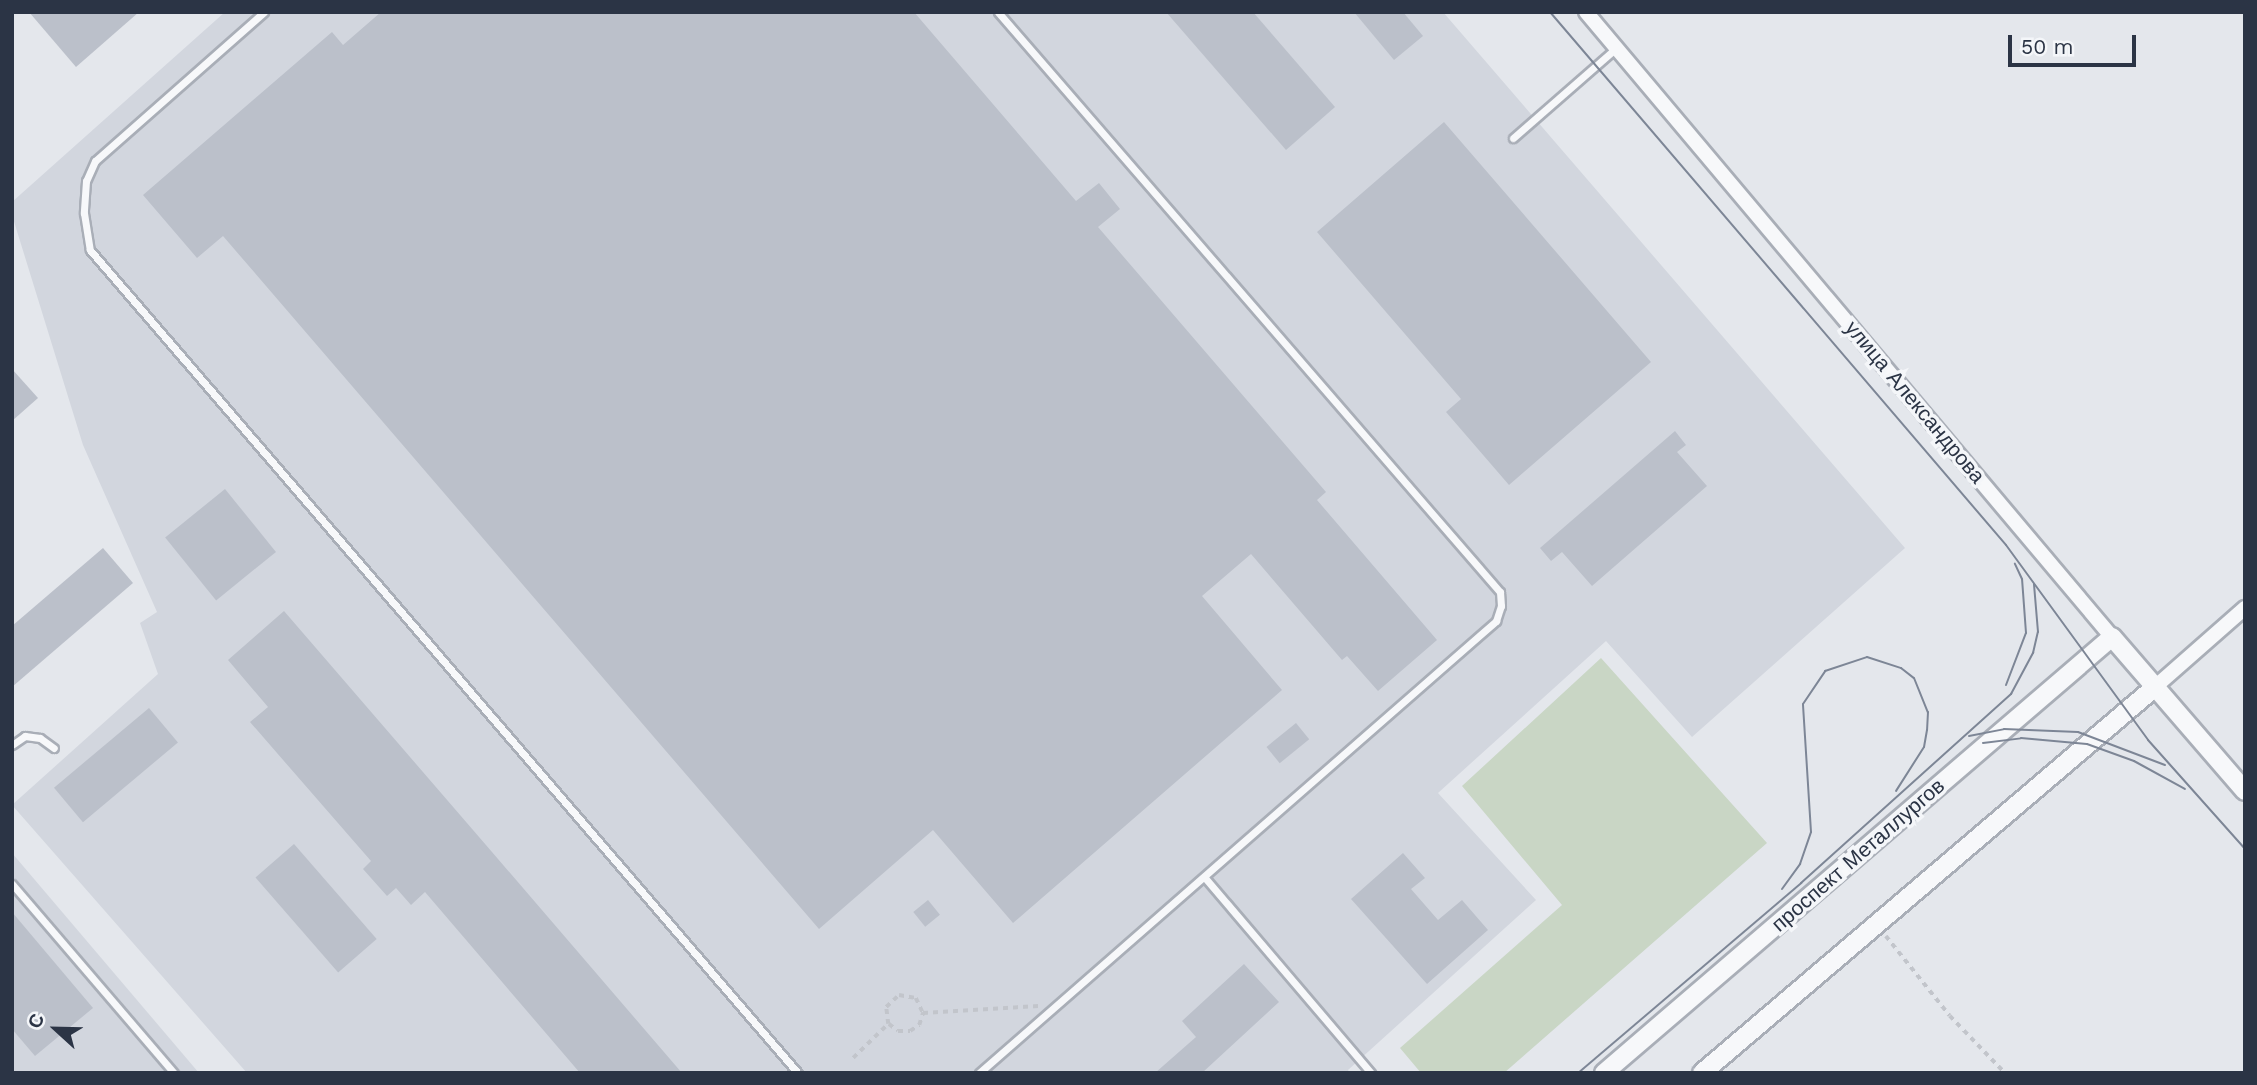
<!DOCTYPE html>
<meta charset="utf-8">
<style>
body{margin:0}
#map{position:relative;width:2257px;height:1085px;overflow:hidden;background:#e4e7ec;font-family:"Work Sans",sans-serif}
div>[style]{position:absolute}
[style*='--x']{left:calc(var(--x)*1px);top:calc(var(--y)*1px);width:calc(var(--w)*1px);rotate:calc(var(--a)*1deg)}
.built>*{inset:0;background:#d2d6de}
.green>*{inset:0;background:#c9d6c5}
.building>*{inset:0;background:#bbc0ca;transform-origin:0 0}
.path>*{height:3.5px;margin-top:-1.75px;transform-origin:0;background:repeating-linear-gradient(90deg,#c2c5cb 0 5px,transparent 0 10px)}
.roads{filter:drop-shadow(2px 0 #a9aeb7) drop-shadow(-2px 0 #a9aeb7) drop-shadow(0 2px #a9aeb7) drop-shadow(0 -2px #a9aeb7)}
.service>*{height:7px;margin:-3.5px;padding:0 3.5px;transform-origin:3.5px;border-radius:3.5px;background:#f7f8fa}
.minor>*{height:14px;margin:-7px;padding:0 7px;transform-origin:7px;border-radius:7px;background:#f7f8fa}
.tertiary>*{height:18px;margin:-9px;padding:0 9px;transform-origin:9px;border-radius:9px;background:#f7f8fa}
.tram>*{height:2px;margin:-1px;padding:0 1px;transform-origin:1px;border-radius:1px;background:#7d8696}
span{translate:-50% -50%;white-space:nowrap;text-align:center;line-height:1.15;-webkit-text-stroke:7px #f4f6f9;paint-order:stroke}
.street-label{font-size:21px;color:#2b3445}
.frame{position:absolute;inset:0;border:14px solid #2b3445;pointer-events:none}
.north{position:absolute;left:21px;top:994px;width:70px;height:70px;-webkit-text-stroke:5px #f4f6f9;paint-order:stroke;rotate:292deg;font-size:19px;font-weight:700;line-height:28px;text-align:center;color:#2b3445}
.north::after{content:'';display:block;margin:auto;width:24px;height:32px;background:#2b3445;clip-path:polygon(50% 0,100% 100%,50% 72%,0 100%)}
.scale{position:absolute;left:2008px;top:35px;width:128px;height:32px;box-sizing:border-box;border:4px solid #2b3445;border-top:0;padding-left:9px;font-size:21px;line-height:24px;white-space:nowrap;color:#2b3445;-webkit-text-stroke:5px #f4f6f9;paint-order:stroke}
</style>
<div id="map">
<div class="built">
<div style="clip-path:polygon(225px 12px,1443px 12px,1905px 548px,1692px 737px,1606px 641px,1438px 793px,1536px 900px,1348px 1070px,1350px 1073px,247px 1073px,12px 805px,158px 674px,140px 623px,157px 612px,83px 445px,12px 215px,12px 202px)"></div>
<div style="clip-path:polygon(12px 853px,199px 1073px,12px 1073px)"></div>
</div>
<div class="green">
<div style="clip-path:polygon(1601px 658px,1767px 843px,1504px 1073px,1421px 1073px,1400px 1048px,1562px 905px,1462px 786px)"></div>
</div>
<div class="building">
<div style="clip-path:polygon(29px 12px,139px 12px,76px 67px)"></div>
<div style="clip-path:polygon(381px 12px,914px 12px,1076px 201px,1099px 183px,1120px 209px,1098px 227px,1326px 492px,1317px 500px,1437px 640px,1378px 691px,1347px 656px,1342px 660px,1251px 554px,1202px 596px,1282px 690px,1013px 923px,933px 830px,819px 929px,223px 236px,197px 258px,143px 195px,332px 32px,343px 45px)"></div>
<div style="clip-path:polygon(1166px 12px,1253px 12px,1335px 107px,1286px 150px)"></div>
<div style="clip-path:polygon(1354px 12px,1403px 12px,1423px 36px,1394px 60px)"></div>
<div style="clip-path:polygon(1444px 122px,1651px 362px,1509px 485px,1446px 412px,1461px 399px,1317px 232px)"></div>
<div style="clip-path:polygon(12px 369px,38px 398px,12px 421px)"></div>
<div style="clip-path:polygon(1675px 431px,1686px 445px,1677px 452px,1707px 486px,1592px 586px,1562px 552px,1551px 561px,1540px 548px)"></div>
<div style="left:225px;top:489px;width:81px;height:77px;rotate:51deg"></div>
<div style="clip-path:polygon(103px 548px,133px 583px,12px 687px,12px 626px)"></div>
<div style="clip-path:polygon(284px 611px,492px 852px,682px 1073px,580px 1073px,425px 892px,411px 905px,396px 888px,387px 896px,363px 869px,371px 861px,250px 722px,268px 707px,228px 660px)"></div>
<div style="left:149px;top:708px;width:45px;height:124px;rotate:50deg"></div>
<div style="left:1296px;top:723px;width:21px;height:38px;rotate:51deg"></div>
<div style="left:294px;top:844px;width:126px;height:51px;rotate:49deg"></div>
<div style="clip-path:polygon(1403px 853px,1425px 878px,1411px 889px,1438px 920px,1462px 900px,1488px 930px,1427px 984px,1351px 899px)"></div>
<div style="left:928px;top:900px;width:19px;height:19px;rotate:51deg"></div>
<div style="clip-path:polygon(12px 912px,93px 1008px,35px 1056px,12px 1029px)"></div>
<div style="clip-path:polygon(1244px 964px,1279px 1002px,1202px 1073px,1155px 1073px,1196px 1037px,1182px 1021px)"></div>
</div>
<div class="path">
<div style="--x:1886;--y:936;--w:102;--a:51.3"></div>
<div style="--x:1950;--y:1016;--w:79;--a:46"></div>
<div style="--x:889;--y:1024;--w:11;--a:38"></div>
<div style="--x:898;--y:1031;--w:12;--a:0"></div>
<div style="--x:910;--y:1031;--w:11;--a:-34"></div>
<div style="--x:919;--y:1025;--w:13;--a:-72"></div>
<div style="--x:853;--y:1058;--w:49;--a:-44.2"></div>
<div style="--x:888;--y:1024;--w:17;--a:-97"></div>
<div style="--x:886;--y:1007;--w:18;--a:-43"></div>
<div style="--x:899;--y:995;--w:17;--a:10"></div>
<div style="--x:916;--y:998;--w:17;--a:65"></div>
<div style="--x:923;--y:1013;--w:116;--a:-3.5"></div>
</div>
<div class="roads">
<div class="service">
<div style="--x:264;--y:12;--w:225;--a:138.6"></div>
<div style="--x:95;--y:161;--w:22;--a:114"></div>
<div style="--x:86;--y:181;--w:32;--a:94"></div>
<div style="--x:84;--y:213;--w:37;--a:81"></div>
<div style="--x:90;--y:250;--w:1086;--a:49.3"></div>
<div style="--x:1513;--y:138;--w:137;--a:-41.1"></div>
<div style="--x:12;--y:745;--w:16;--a:-35"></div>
<div style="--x:25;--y:736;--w:15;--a:8"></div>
<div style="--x:40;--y:738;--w:17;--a:36"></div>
<div style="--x:1206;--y:879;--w:255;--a:49.6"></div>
<div style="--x:12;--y:884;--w:249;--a:49.4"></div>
<div style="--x:979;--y:1073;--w:687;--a:-41.16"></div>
<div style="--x:1496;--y:621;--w:16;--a:-72"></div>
<div style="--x:1501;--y:606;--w:14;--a:-94"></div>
<div style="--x:1500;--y:592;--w:767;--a:-130.88"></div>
</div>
<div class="minor">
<div style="--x:1586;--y:12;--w:817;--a:49.92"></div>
<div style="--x:2155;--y:687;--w:120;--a:-41.3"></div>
</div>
<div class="tertiary">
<div style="--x:1604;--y:1073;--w:669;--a:-40.64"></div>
<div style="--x:2112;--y:637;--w:203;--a:49.2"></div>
<div style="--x:1702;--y:1073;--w:595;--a:-40.43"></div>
</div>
</div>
<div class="tram">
<div style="--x:1550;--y:12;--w:701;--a:49.45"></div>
<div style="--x:2006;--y:545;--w:241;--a:53.9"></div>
<div style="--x:2148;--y:740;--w:146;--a:48.3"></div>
<div style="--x:2006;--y:685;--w:56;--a:-69"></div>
<div style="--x:2026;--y:633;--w:54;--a:-94.2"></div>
<div style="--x:2022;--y:579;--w:17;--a:-115"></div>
<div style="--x:1969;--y:736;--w:36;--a:-11"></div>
<div style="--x:2004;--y:729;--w:74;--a:2.3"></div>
<div style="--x:2078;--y:732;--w:93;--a:20.8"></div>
<div style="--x:1983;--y:743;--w:38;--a:-7"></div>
<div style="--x:2021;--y:738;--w:66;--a:5.2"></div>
<div style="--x:2087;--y:744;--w:50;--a:19.9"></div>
<div style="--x:2134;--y:761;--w:58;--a:28.8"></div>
<div style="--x:1782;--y:889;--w:31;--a:-54"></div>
<div style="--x:1800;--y:864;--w:34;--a:-71"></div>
<div style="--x:1811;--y:832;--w:128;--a:-93.6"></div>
<div style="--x:1803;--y:704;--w:40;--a:-56"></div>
<div style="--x:1825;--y:671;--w:44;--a:-18.4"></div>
<div style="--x:1867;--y:657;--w:36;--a:18"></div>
<div style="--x:1901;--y:668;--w:16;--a:38"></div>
<div style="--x:1914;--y:678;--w:37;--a:68"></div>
<div style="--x:1928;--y:712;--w:18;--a:93"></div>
<div style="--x:1927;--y:730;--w:17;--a:100"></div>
<div style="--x:1924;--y:747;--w:52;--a:122.5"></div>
<div style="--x:1578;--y:1073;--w:293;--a:-40.4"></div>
<div style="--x:1801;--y:883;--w:283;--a:-42"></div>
<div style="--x:2011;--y:694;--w:47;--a:-61.8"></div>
<div style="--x:2033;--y:653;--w:22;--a:-77"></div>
<div style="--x:2038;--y:632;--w:48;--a:-94.8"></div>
</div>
<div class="street-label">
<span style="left:1915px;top:402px;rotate:50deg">улица Александрова</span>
<span style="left:1858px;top:855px;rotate:-41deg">проспект Металлургов</span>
</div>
<div class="frame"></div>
<div class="north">С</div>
<div class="scale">50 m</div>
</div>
